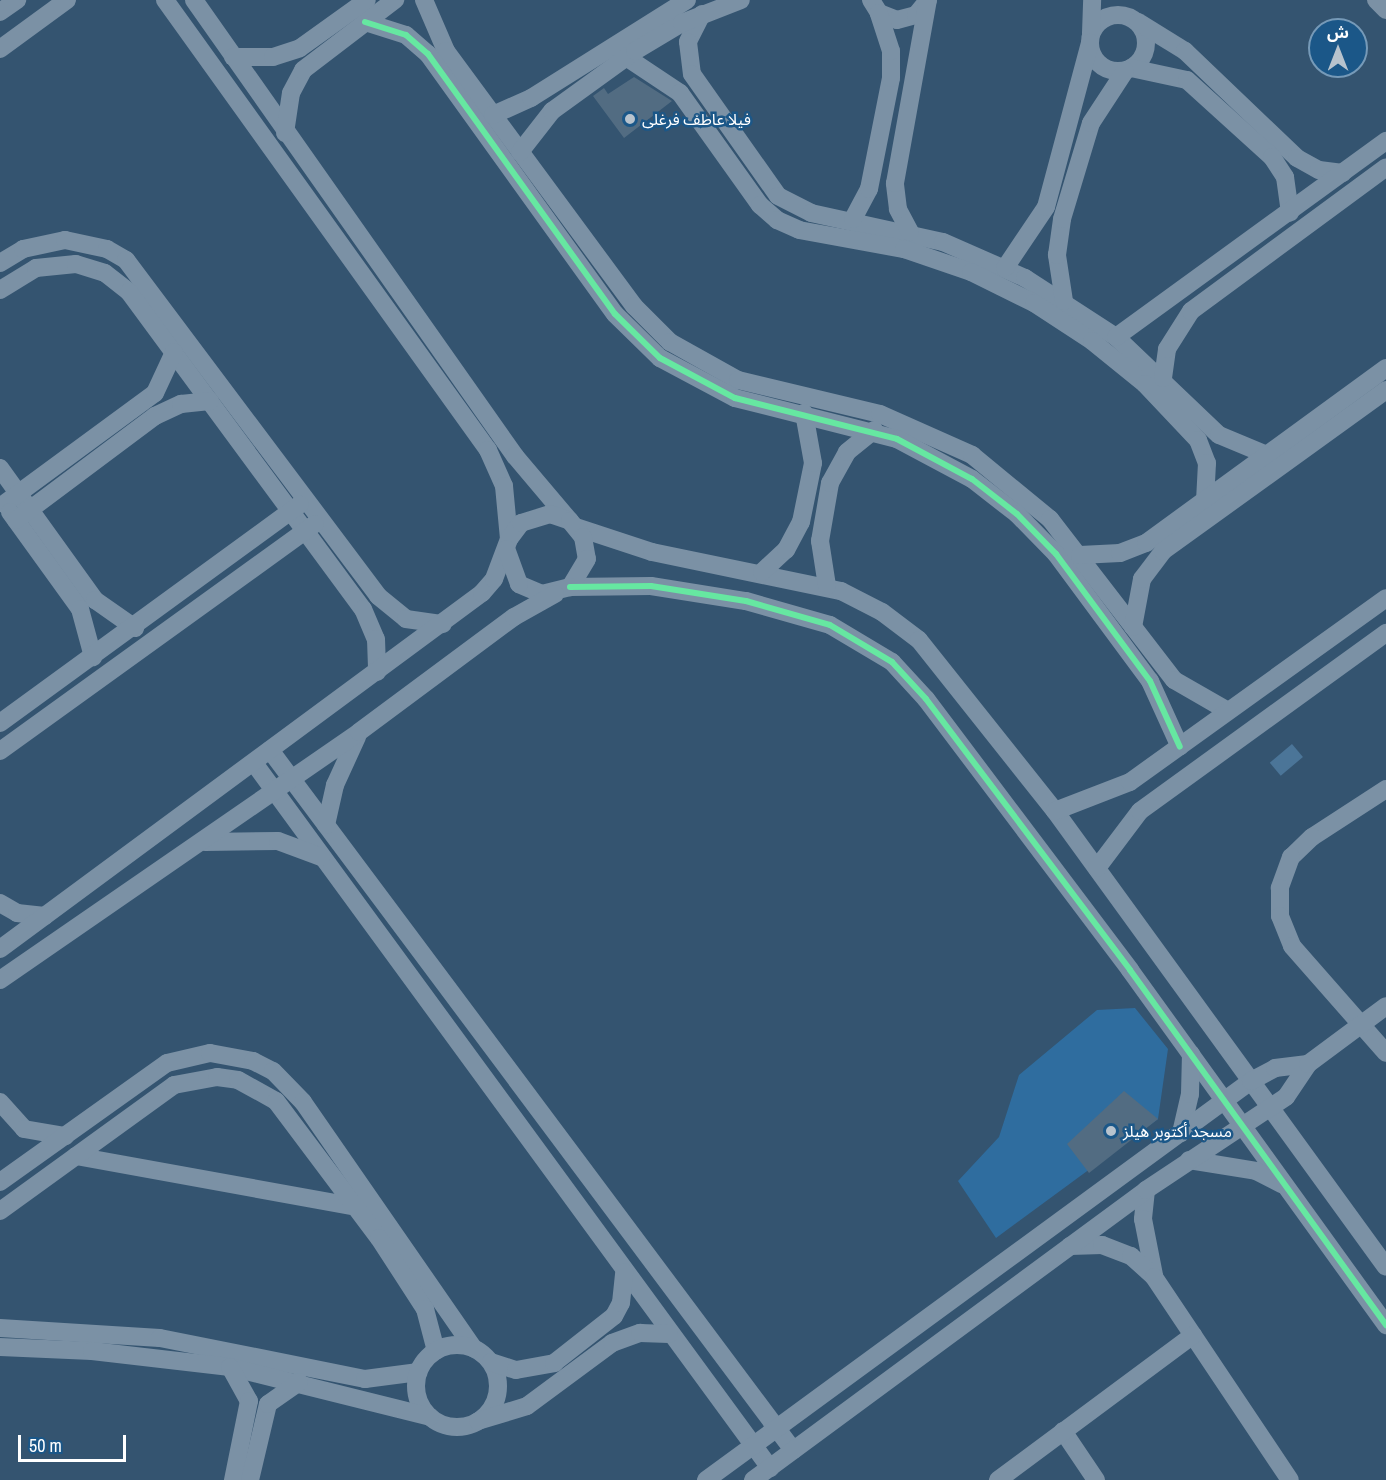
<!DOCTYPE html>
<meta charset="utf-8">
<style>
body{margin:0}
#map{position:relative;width:1386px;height:1480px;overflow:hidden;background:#345470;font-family:"Archivo Narrow","Noto Sans Arabic",sans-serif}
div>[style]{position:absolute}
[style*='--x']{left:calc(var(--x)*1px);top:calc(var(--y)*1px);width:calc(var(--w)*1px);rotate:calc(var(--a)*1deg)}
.green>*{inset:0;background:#2f6d9f}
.water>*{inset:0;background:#4b7598;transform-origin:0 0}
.building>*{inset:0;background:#526c82}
.street>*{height:18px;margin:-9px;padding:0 9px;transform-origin:9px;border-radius:9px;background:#7b91a5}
.street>.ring{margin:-9px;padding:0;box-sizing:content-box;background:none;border:18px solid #7b91a5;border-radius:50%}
.cycleway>*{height:6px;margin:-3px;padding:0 3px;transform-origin:3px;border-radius:3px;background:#66e7a1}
.dots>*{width:16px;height:16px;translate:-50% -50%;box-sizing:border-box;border:3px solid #1b5788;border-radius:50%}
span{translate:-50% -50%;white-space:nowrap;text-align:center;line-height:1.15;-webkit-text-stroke:5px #1b5788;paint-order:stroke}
.poi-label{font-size:16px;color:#fff}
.left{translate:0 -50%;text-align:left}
.north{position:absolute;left:1308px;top:18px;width:60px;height:60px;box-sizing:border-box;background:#1b5788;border:2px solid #769ab8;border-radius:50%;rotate:0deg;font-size:16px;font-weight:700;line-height:24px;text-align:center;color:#fff}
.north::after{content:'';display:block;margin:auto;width:21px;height:27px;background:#b8c3cd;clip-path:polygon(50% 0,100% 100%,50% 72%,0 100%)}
.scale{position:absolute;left:18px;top:1435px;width:108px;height:27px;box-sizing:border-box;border:3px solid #fff;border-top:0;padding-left:8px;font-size:18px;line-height:21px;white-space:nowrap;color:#fff;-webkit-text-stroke:4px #1b5788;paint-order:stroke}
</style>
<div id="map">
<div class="green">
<div style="clip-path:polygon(1135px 1008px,1168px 1049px,1158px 1119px,996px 1238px,958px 1181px,999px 1137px,1019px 1075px,1097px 1010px)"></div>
</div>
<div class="water">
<div style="left:1292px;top:744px;width:17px;height:29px;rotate:50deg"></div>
</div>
<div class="building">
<div style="clip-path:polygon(634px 77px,672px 101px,624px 138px,593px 96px,604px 88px,608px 94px)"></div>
<div style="clip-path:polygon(1124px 1091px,1158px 1119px,1089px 1173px,1067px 1144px)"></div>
</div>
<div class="street">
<div style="--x:165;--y:0;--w:554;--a:54.33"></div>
<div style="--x:488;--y:450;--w:39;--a:66"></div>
<div style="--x:504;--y:486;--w:53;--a:84.6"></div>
<div style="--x:194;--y:0;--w:558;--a:54.86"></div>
<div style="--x:515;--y:456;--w:84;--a:49.8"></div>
<div style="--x:424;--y:0;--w:56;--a:66.7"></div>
<div style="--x:446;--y:51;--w:317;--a:53.6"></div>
<div style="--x:634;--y:306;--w:51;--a:45"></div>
<div style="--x:670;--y:342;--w:78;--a:29.2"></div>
<div style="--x:738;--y:380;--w:146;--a:13.5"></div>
<div style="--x:880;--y:414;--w:101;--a:24"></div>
<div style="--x:972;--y:455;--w:101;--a:39.4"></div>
<div style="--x:1050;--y:519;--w:203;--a:52.4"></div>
<div style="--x:1174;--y:680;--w:62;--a:29.9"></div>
<div style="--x:871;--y:0;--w:15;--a:58"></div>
<div style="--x:879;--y:13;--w:19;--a:21"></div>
<div style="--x:897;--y:20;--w:20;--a:-15"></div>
<div style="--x:916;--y:15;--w:19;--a:-51"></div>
<div style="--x:1376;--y:0;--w:14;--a:45"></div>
<div style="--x:0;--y:12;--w:21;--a:-35"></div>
<div style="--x:702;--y:14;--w:31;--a:117"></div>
<div style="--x:688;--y:42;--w:32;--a:83"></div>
<div style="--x:692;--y:74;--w:149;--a:54.8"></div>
<div style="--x:778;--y:196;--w:37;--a:27"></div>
<div style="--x:811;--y:213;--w:135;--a:12.4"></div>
<div style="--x:943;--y:242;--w:90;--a:23.7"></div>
<div style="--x:1025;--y:278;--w:108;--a:33"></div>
<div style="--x:1116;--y:337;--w:142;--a:43.6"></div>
<div style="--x:1219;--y:435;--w:52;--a:22.6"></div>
<div class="ring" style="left:1090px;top:15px;width:38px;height:38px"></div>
<div style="--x:365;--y:22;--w:43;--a:17.6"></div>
<div style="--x:406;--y:35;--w:29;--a:41"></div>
<div style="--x:428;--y:54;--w:320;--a:54.3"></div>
<div style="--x:615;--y:314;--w:63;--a:44.4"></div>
<div style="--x:660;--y:358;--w:85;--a:28.1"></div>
<div style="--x:735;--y:398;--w:167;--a:14.2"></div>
<div style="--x:897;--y:439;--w:85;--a:28.1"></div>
<div style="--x:972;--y:479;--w:57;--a:37.9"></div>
<div style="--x:1017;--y:514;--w:56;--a:45.7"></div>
<div style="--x:1056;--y:554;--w:158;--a:53.5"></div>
<div style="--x:1150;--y:681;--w:72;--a:65.6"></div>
<div style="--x:1138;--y:22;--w:55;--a:31.7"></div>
<div style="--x:1185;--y:51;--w:155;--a:43.7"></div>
<div style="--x:1297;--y:158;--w:25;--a:29"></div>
<div style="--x:1319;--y:170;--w:24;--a:7"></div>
<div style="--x:1091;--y:33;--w:33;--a:-88"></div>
<div style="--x:0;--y:49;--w:83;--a:-36.2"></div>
<div style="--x:233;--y:57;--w:40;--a:0"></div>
<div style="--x:273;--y:57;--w:28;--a:-18"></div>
<div style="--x:300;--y:48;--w:82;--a:-35.6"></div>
<div style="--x:626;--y:57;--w:65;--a:33.7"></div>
<div style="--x:680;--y:93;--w:138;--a:54.5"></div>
<div style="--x:760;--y:205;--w:23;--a:41"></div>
<div style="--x:777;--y:220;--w:24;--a:24"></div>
<div style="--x:799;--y:230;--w:107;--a:10.3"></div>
<div style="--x:904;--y:249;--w:71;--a:18.9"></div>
<div style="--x:971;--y:272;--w:70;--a:26.2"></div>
<div style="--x:1034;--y:303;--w:69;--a:33.2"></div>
<div style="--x:1092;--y:341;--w:68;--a:39.1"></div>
<div style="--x:1145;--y:384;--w:77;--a:46.6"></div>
<div style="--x:1198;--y:440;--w:25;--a:69"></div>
<div style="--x:1207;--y:463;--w:38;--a:93"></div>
<div style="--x:1131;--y:68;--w:57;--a:12.1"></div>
<div style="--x:1187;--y:80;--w:115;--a:42.2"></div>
<div style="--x:1272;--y:157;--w:24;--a:57"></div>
<div style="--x:1285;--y:177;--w:36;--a:82"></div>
<div style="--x:493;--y:115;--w:42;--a:-24.1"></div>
<div style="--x:531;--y:98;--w:184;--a:-32.1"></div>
<div style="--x:285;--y:133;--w:40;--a:-81.5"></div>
<div style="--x:291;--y:93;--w:26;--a:-62"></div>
<div style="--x:303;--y:70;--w:116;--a:-37.3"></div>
<div style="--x:520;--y:152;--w:52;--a:-52"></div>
<div style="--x:552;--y:111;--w:102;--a:-35.9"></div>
<div style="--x:635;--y:51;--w:55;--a:-30.8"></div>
<div style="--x:682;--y:23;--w:63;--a:-21.3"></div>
<div style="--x:853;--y:219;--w:34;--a:-62"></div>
<div style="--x:869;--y:189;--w:113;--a:-78.8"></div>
<div style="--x:891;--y:78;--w:27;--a:-90"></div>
<div style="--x:891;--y:51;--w:40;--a:-108"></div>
<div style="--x:910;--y:232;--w:26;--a:-118"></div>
<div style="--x:898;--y:209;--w:26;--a:-97"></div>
<div style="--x:895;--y:183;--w:186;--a:-79.8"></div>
<div style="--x:0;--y:263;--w:27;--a:-31"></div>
<div style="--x:23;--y:249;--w:43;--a:-12.1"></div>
<div style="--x:65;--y:240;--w:43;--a:12.1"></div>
<div style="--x:107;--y:249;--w:22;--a:30"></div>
<div style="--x:126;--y:260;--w:420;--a:53.1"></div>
<div style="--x:378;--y:596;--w:36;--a:39"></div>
<div style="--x:406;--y:619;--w:37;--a:8"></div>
<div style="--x:1005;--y:268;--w:73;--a:-56.1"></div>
<div style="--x:1046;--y:207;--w:170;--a:-75"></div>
<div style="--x:0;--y:290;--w:42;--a:-31.4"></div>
<div style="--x:36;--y:268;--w:40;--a:-5.7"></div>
<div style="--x:76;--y:264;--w:30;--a:17"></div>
<div style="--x:105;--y:273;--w:31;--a:38"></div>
<div style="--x:129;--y:292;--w:394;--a:53.6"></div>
<div style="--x:363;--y:609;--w:33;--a:67"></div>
<div style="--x:376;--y:639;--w:33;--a:88"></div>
<div style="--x:1064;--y:301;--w:47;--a:-98.7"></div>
<div style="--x:1057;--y:255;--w:36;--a:-82"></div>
<div style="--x:1062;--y:219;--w:100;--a:-73.2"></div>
<div style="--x:1091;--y:123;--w:62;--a:-56.8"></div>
<div style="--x:1116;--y:337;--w:334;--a:-36"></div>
<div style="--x:1163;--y:378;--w:29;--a:-82"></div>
<div style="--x:1167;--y:349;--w:45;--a:-57.7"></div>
<div style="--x:1191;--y:311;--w:242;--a:-36.4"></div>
<div style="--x:0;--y:468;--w:163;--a:54.3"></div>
<div style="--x:95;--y:600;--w:49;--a:35"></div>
<div style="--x:4;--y:504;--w:187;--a:-36.3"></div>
<div style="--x:155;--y:393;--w:45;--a:-65.1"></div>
<div style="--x:10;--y:512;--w:120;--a:54.2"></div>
<div style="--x:80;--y:609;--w:50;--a:74.8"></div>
<div style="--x:16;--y:520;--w:174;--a:-36.8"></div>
<div style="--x:155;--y:416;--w:29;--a:-25"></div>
<div style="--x:181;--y:404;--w:29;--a:-6"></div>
<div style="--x:576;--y:527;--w:80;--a:18.2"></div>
<div style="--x:652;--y:552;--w:193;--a:11.7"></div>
<div style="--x:841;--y:591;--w:46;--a:27.1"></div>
<div style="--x:882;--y:612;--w:46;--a:37.1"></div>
<div style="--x:919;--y:640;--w:218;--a:51.5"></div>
<div style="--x:1055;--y:811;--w:563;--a:54.02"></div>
<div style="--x:1080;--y:555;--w:40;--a:-2.9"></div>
<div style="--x:1120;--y:553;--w:28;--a:-21"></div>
<div style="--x:1146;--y:543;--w:297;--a:-36.1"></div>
<div style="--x:762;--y:572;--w:33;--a:-43"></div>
<div style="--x:786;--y:550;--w:32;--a:-62"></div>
<div style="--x:801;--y:522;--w:60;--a:-78.5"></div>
<div style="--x:813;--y:463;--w:51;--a:-100.2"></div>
<div style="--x:827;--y:586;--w:46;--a:-98.8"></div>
<div style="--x:820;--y:541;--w:59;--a:-80.2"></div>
<div style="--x:830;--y:483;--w:35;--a:-61"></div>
<div style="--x:847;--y:452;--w:35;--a:-39"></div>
<div style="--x:570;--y:587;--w:81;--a:-0.7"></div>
<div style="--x:651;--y:586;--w:96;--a:9"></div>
<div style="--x:746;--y:601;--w:87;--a:15.9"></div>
<div style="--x:830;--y:625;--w:72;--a:30.8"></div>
<div style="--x:892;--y:662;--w:50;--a:47.4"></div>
<div style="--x:926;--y:699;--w:339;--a:53"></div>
<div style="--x:1130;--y:970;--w:438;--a:54.2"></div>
<div style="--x:1133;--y:627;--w:49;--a:-79.4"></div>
<div style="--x:1142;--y:579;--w:35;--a:-53"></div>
<div style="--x:1163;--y:551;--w:275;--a:-35.8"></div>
<div style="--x:0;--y:723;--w:371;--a:-36.1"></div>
<div style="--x:270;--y:750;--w:874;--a:53.24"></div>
<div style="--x:0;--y:751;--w:388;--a:-35.8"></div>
<div style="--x:254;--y:763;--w:874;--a:53.8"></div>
<div style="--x:1386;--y:789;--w:88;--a:147"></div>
<div style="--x:1312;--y:837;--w:29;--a:136"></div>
<div style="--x:1291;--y:857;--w:33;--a:110"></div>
<div style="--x:1280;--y:888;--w:28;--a:90"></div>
<div style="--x:1280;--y:916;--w:32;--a:68"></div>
<div style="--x:1292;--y:946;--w:142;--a:48.7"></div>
<div style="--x:1055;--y:811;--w:80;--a:-21.1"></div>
<div style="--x:1130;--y:782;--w:315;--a:-35.7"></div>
<div style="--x:326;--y:825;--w:41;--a:-77.3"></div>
<div style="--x:335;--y:785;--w:53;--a:-65.4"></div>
<div style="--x:205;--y:842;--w:73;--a:-0.8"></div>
<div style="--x:278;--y:841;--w:46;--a:20.4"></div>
<div style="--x:1097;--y:868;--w:71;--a:-53"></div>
<div style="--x:1140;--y:811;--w:304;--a:-35.9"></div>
<div style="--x:0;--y:903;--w:20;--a:30"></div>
<div style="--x:17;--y:913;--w:28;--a:6"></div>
<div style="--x:0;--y:949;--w:599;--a:-36.45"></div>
<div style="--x:482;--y:593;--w:18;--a:-49"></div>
<div style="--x:494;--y:579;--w:43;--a:-69.4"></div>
<div style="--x:509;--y:539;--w:20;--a:-53"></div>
<div style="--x:521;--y:523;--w:30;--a:-17"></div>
<div style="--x:550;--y:514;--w:21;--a:19"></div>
<div style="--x:570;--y:521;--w:21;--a:51"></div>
<div style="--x:583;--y:537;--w:22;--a:80"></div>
<div style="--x:587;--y:559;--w:33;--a:121"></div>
<div style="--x:570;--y:587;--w:29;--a:166"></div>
<div style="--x:542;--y:594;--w:25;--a:-157"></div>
<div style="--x:519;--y:584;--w:37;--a:-110"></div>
<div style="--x:0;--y:980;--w:436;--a:-34.6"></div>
<div style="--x:359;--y:732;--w:193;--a:-36.6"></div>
<div style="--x:514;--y:617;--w:47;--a:-29.3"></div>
<div style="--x:0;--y:1102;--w:36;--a:48"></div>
<div style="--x:24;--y:1129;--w:42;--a:9.7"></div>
<div style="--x:1181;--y:1133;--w:40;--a:-77"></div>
<div style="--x:1190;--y:1094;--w:40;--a:-88.6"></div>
<div style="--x:76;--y:1156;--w:285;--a:10.3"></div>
<div style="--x:1189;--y:1160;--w:68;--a:9.3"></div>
<div style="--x:1256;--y:1171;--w:29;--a:27"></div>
<div style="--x:0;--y:1182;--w:205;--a:-35.5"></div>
<div style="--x:167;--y:1063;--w:44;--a:-13.1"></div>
<div style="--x:210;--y:1053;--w:44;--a:10.5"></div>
<div style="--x:253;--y:1061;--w:22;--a:27"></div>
<div style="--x:273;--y:1071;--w:43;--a:45.9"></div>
<div style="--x:303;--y:1102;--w:300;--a:55.3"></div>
<div style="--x:1146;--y:1190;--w:29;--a:96"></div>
<div style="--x:1143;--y:1219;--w:57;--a:78.9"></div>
<div style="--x:0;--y:1211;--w:215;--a:-35.9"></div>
<div style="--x:174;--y:1085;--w:44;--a:-10.5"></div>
<div style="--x:217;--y:1077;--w:21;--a:8"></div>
<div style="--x:238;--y:1080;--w:43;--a:28.9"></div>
<div style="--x:276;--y:1101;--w:171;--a:53.1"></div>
<div style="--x:379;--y:1238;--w:85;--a:57.1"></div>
<div style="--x:425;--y:1309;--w:43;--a:75.3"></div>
<div style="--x:1070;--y:1246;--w:32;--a:-2"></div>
<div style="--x:1102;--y:1245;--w:31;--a:21"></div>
<div style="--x:1131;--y:1256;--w:31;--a:42"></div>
<div style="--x:1154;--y:1277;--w:244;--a:56.2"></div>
<div style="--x:0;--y:1328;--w:160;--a:3.6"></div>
<div style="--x:160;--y:1338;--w:209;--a:11.3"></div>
<div style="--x:365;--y:1379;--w:54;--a:-7.4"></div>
<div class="ring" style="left:416px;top:1345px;width:64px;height:64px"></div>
<div style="--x:0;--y:1347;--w:92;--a:2.5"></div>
<div style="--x:92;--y:1351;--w:139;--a:6.6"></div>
<div style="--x:230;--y:1367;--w:206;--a:14"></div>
<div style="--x:491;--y:1362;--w:26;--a:18"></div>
<div style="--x:516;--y:1370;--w:39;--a:-10"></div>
<div style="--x:554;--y:1363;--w:76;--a:-38.1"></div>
<div style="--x:614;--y:1316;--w:15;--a:-62"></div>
<div style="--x:621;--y:1303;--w:31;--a:-84"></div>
<div style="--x:230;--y:1367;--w:39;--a:61"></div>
<div style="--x:249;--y:1401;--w:81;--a:101.4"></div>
<div style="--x:478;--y:1421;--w:51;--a:-17"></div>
<div style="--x:527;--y:1406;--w:106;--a:-36.5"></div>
<div style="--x:612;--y:1343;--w:30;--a:-20"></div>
<div style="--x:640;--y:1333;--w:29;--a:2"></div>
<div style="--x:1063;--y:1431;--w:59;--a:56"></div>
<div style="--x:250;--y:1480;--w:78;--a:-76.7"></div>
<div style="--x:268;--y:1404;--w:38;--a:-35"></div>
<div style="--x:706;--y:1480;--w:675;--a:-36.21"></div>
<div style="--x:1251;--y:1081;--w:27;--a:-28"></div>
<div style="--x:1275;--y:1068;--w:33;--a:-7"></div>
<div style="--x:753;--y:1480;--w:488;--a:-36.4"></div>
<div style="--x:1146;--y:1190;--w:168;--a:-33.6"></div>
<div style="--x:1286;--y:1097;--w:40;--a:-56"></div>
<div style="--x:1308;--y:1064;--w:97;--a:-36.6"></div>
<div style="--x:998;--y:1480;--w:243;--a:-36.6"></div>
</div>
<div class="cycleway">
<div style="--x:365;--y:22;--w:43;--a:17.6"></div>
<div style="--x:406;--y:35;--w:29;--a:41"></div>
<div style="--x:428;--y:54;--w:320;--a:54.3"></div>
<div style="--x:615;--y:314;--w:63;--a:44.4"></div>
<div style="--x:660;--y:358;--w:85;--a:28.1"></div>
<div style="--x:735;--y:398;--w:167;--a:14.2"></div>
<div style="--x:897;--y:439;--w:85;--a:28.1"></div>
<div style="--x:972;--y:479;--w:57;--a:37.9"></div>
<div style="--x:1017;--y:514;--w:56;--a:45.7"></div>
<div style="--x:1056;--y:554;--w:158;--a:53.5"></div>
<div style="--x:1150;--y:681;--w:72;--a:65.6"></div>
<div style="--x:570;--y:587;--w:81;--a:-0.7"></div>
<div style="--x:651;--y:586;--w:96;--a:9"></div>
<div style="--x:746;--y:601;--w:87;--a:15.9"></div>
<div style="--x:830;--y:625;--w:72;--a:30.8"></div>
<div style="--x:892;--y:662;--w:50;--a:47.4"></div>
<div style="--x:926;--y:699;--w:339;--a:53"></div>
<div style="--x:1130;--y:970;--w:438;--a:54.2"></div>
</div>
<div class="dots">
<div style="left:630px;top:119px;background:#b8c3cd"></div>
<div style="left:1111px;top:1131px;background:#b8c3cd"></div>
</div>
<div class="poi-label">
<span class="left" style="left:642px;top:119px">فيلا عاطف فرغلى</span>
<span class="left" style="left:1123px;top:1131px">مسجد أكتوبر هيلز</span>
</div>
<div class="north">ش</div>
<div class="scale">50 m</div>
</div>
